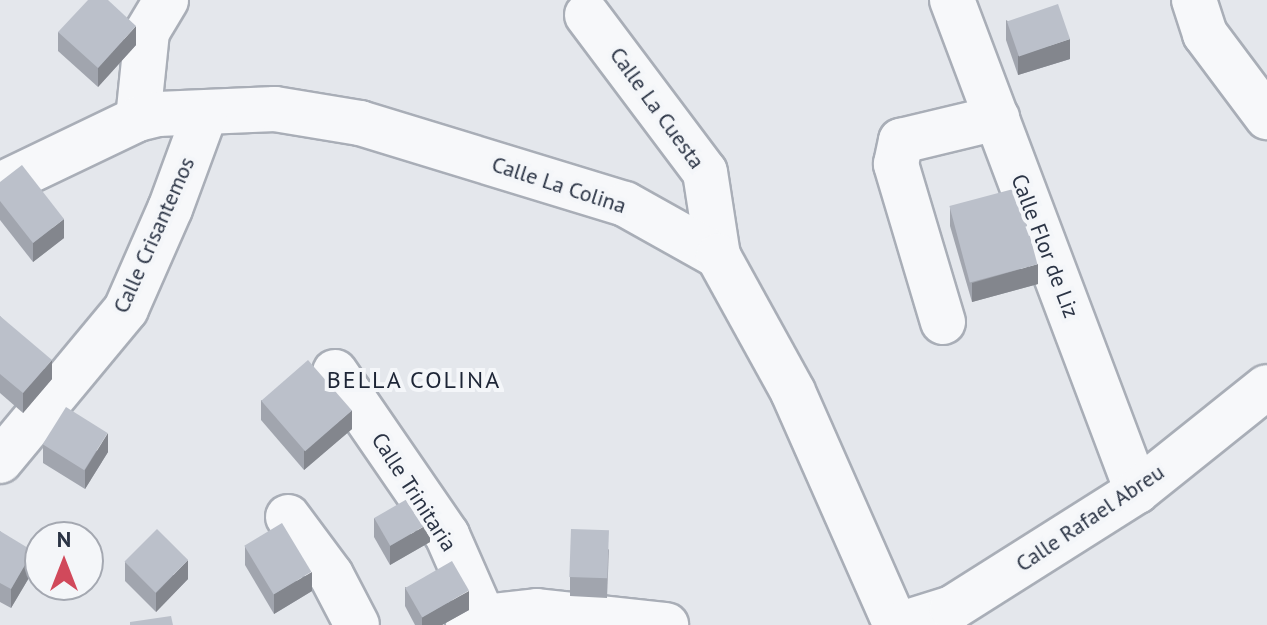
<!DOCTYPE html>
<style>
body{margin:0}
#map{position:relative;width:1267px;height:625px;overflow:hidden;background:#e4e7ec;font-family:"PT Sans",sans-serif}
div>[style]{position:absolute}
[style*='--x']{left:calc(var(--x)*1px);top:calc(var(--y)*1px);width:calc(var(--w)*1px);rotate:calc(var(--a)*1deg)}
.roads{filter:drop-shadow(2px 0 #a9aeb7) drop-shadow(-2px 0 #a9aeb7) drop-shadow(0 2px #a9aeb7) drop-shadow(0 -2px #a9aeb7)}
.minor>*{height:44px;margin:-22px;padding:0 22px;transform-origin:22px;border-radius:22px;background:#f7f8fa}
.wall>*{inset:0;background:#a1a5ae}
.shaded-wall>*{inset:0;background:#83868d}
.building>*{inset:0;background:#bbc0ca;transform-origin:0 0}
span{translate:-50% -50%;white-space:nowrap;text-align:center;line-height:1.15;-webkit-text-stroke:8px #f4f6f9;paint-order:stroke}
.street-label{font-size:22px;color:#2b3445}
.neighbourhood-label{font-size:24px;color:#1d2536;letter-spacing:2px}
.north{position:absolute;left:24px;top:521px;width:80px;height:80px;box-sizing:border-box;background:#f4f6f9;border:2px solid #a4a8b1;border-radius:50%;rotate:0deg;font-size:22px;font-weight:700;line-height:32px;text-align:center;color:#2b3445}
.north::after{content:'';display:block;margin:auto;width:28px;height:36px;background:#d1495b;clip-path:polygon(50% 0,100% 100%,50% 72%,0 100%)}
</style>
<div id="map">
<div class="roads">
<div class="minor">
<div style="--x:952;--y:0;--w:525;--a:69.35"></div>
<div style="--x:1194;--y:0;--w:36;--a:72"></div>
<div style="--x:1205;--y:34;--w:104;--a:53.2"></div>
<div style="--x:587;--y:15;--w:196;--a:53.1"></div>
<div style="--x:705;--y:172;--w:85;--a:81.2"></div>
<div style="--x:138;--y:119;--w:87;--a:-84.1"></div>
<div style="--x:147;--y:32;--w:37;--a:-59"></div>
<div style="--x:0;--y:185;--w:153;--a:-25.6"></div>
<div style="--x:138;--y:119;--w:21;--a:-14"></div>
<div style="--x:158;--y:114;--w:117;--a:-2.4"></div>
<div style="--x:275;--y:109;--w:86;--a:9.4"></div>
<div style="--x:360;--y:123;--w:277;--a:17"></div>
<div style="--x:625;--y:204;--w:107;--a:29.2"></div>
<div style="--x:718;--y:256;--w:155;--a:61.1"></div>
<div style="--x:793;--y:392;--w:255;--a:66.2"></div>
<div style="--x:943;--y:322;--w:165;--a:-106.6"></div>
<div style="--x:896;--y:164;--w:24;--a:-78"></div>
<div style="--x:901;--y:141;--w:99;--a:-13.5"></div>
<div style="--x:335;--y:372;--w:198;--a:55.5"></div>
<div style="--x:447;--y:535;--w:90;--a:66.3"></div>
<div style="--x:0;--y:461;--w:197;--a:-50.3"></div>
<div style="--x:126;--y:309;--w:109;--a:-66.3"></div>
<div style="--x:170;--y:209;--w:101;--a:-69.8"></div>
<div style="--x:288;--y:517;--w:72;--a:53.4"></div>
<div style="--x:331;--y:575;--w:56;--a:62.5"></div>
<div style="--x:468;--y:625;--w:17;--a:-28"></div>
<div style="--x:483;--y:617;--w:54;--a:-6.3"></div>
<div style="--x:537;--y:611;--w:130;--a:6.2"></div>
<div style="--x:898;--y:625;--w:57;--a:-17.5"></div>
<div style="--x:952;--y:608;--w:219;--a:-32.3"></div>
<div style="--x:1137;--y:491;--w:166;--a:-38.7"></div>
</div>
</div>
<div class="wall">
<div style="clip-path:polygon(1006px 20px,1070px 59px,1018px 75px,1006px 40px)"></div>
<div style="clip-path:polygon(58px 32px,136px 45px,98px 87px,58px 51px)"></div>
<div style="clip-path:polygon(0 182px,64px 238px,33px 262px,0 220px)"></div>
<div style="clip-path:polygon(950px 207px,1038px 284px,972px 302px,950px 226px)"></div>
<div style="clip-path:polygon(0 316px,52px 379px,23px 413px,0 393px)"></div>
<div style="clip-path:polygon(261px 400px,352px 429px,304px 470px,261px 420px)"></div>
<div style="clip-path:polygon(43px 444px,108px 452px,85px 489px,43px 463px)"></div>
<div style="clip-path:polygon(374px 518px,430px 542px,390px 565px,374px 537px)"></div>
<div style="clip-path:polygon(0 531px,33px 571px,11px 608px,0 602px)"></div>
<div style="clip-path:polygon(245px 546px,312px 591px,274px 614px,245px 565px)"></div>
<div style="clip-path:polygon(609px 549px,607px 598px,570px 596px,570px 577px)"></div>
<div style="clip-path:polygon(125px 562px,188px 579px,156px 612px,125px 581px)"></div>
<div style="clip-path:polygon(405px 587px,469px 610px,442px 625px,415px 625px,405px 606px)"></div>
</div>
<div class="shaded-wall">
<div style="clip-path:polygon(136px 26px,136px 45px,98px 87px,98px 68px)"></div>
<div style="clip-path:polygon(1070px 39px,1070px 59px,1018px 75px,1018px 56px)"></div>
<div style="clip-path:polygon(64px 219px,64px 238px,33px 262px,33px 243px)"></div>
<div style="clip-path:polygon(1038px 264px,1038px 284px,972px 302px,972px 283px)"></div>
<div style="clip-path:polygon(52px 360px,52px 379px,23px 413px,23px 393px)"></div>
<div style="clip-path:polygon(352px 410px,352px 429px,304px 470px,304px 451px)"></div>
<div style="clip-path:polygon(108px 433px,108px 452px,85px 489px,85px 470px)"></div>
<div style="clip-path:polygon(430px 523px,430px 542px,390px 565px,390px 546px)"></div>
<div style="clip-path:polygon(33px 551px,33px 571px,11px 608px,11px 589px)"></div>
<div style="clip-path:polygon(188px 560px,188px 579px,156px 612px,156px 593px)"></div>
<div style="clip-path:polygon(312px 572px,312px 591px,274px 614px,274px 594px)"></div>
<div style="clip-path:polygon(469px 591px,469px 610px,442px 625px,422px 625px,422px 617px)"></div>
</div>
<div class="building">
<div style="clip-path:polygon(88px 0,108px 0,136px 26px,98px 68px,58px 32px)"></div>
<div style="left:1058px;top:4px;width:37px;height:54px;rotate:71deg"></div>
<div style="clip-path:polygon(22px 165px,64px 219px,33px 243px,0 201px,0 182px)"></div>
<div style="left:1017px;top:188px;width:79px;height:70px;rotate:75deg"></div>
<div style="clip-path:polygon(0 316px,52px 360px,23px 393px,0 374px)"></div>
<div style="left:308px;top:360px;width:67px;height:62px;rotate:49deg"></div>
<div style="left:66px;top:407px;width:49px;height:44px;rotate:32deg"></div>
<div style="left:414px;top:495px;width:32px;height:46px;rotate:60deg"></div>
<div style="left:282px;top:523px;width:57px;height:44px;rotate:59deg"></div>
<div style="left:157px;top:529px;width:44px;height:46px;rotate:45deg"></div>
<div style="left:571px;top:529px;width:38px;height:48px;rotate:2deg"></div>
<div style="clip-path:polygon(0 531px,33px 551px,11px 589px,0 583px)"></div>
<div style="left:452px;top:561px;width:34px;height:54px;rotate:60deg"></div>
<div style="clip-path:polygon(171px 616px,173px 625px,130px 625px,130px 622px)"></div>
</div>
<div class="street-label">
<span style="left:657px;top:108px;rotate:54deg">Calle La Cuesta</span>
<span style="left:559px;top:185px;rotate:18deg">Calle La Colina</span>
<span style="left:154px;top:235px;rotate:-66deg">Calle Crisantemos</span>
<span style="left:1045px;top:246px;rotate:69deg">Calle Flor de Liz</span>
<span style="left:414px;top:492px;rotate:57deg">Calle Trinitaria</span>
<span style="left:1090px;top:518px;rotate:-34deg">Calle Rafael Abreu</span>
</div>
<div class="neighbourhood-label">
<span style="left:414px;top:380px">BELLA COLINA</span>
</div>
<div class="north">N</div>
</div>
